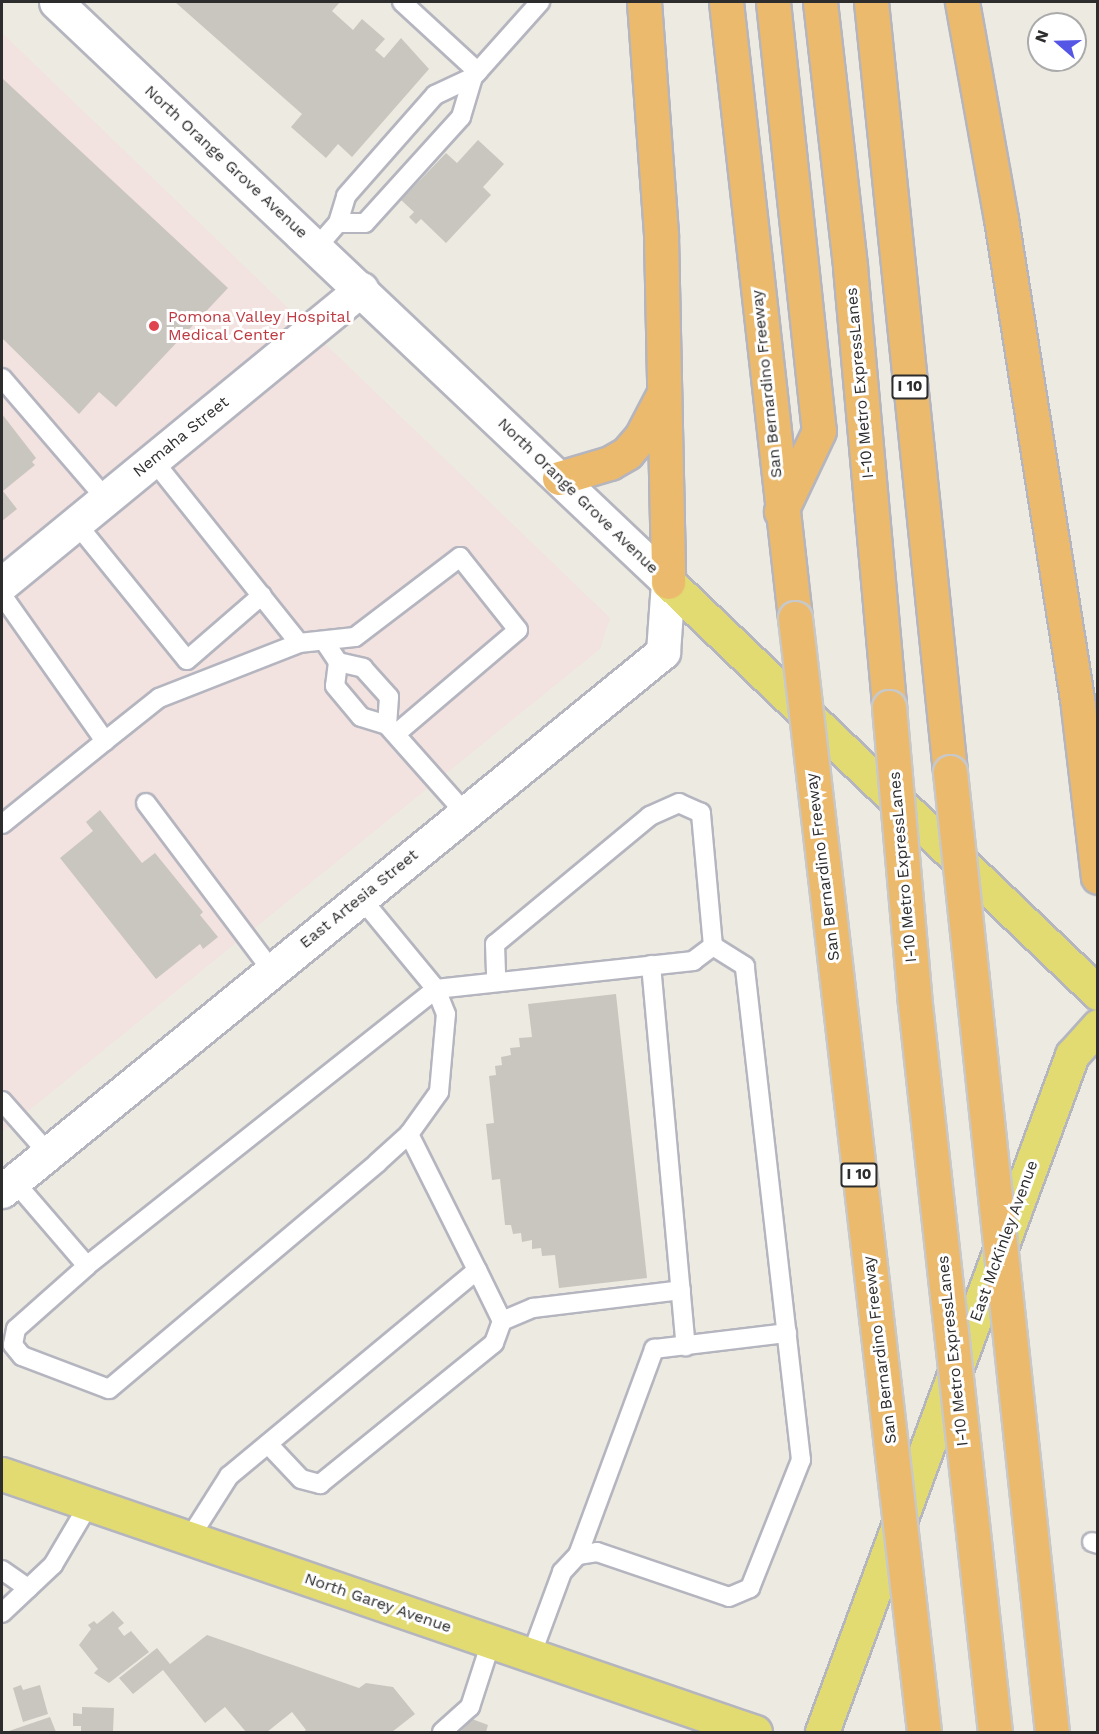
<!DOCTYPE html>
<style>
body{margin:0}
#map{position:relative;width:1099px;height:1734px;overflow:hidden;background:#edeae1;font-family:"Work Sans",sans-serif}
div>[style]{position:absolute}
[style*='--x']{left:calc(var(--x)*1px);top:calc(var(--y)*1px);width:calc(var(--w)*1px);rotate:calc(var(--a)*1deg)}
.medical>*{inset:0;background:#f2e2e0}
.building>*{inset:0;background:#c9c6c0}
.roads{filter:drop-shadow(2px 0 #b4b5bf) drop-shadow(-2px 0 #b4b5bf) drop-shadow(0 2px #b4b5bf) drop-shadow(0 -2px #b4b5bf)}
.lane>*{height:18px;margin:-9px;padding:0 9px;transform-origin:9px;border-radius:9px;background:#fff}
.street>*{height:33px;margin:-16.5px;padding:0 16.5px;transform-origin:16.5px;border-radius:16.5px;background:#fff}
.secondary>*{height:33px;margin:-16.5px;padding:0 16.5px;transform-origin:16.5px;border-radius:16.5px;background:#fff}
.primary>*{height:33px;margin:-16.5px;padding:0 16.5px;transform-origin:16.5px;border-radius:16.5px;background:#e2db71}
.highway>*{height:33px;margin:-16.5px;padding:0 16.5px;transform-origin:16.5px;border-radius:16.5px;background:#ecba6c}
.bridges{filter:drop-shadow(2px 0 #c8c8c8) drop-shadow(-2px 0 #c8c8c8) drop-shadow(0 2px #c8c8c8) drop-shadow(0 -2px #c8c8c8)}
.highway-bridge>*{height:33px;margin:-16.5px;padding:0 16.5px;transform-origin:16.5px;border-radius:16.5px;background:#ecba6c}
.dots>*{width:16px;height:16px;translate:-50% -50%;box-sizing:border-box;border:3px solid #fff;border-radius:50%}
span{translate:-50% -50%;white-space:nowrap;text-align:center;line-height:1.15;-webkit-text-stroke:6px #fff;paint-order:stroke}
.shield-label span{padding:2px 4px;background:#fff;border:2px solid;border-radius:4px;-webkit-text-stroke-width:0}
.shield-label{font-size:15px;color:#2d2d2d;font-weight:700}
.street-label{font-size:16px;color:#2d2d2d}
.health-label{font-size:16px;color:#be3a42}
.left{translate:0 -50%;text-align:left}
.frame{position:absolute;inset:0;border:3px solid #2d2d2d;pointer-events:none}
.north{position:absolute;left:1027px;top:12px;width:60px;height:60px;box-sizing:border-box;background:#fff;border:2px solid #ababab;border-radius:50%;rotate:290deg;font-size:16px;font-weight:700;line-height:24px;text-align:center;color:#2d2d2d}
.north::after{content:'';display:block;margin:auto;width:21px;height:27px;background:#5556e6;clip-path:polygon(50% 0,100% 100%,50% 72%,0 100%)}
</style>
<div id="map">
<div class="medical">
<div style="clip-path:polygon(2px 33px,610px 618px,600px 649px,2px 1132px)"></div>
</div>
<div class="building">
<div style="clip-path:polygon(175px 2px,340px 2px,332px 11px,353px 30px,362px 19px,385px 39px,375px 50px,384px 58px,401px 38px,429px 69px,352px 157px,338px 144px,326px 158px,291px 127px,302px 114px)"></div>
<div style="clip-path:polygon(2px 78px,228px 288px,116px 407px,99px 392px,79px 414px,2px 338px)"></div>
<div style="clip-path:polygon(478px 140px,504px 164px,483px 187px,491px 195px,446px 243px,421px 219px,416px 224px,409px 217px,414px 212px,401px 200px,446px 153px,457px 163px)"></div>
<div style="clip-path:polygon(2px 414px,36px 458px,32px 462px,35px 465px,3px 491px,17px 509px,2px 521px)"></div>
<div style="clip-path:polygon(100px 810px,142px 863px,155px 853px,203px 912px,200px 915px,218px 937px,203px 949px,200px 944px,156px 979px,60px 858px,93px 831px,86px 822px)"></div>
<div style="clip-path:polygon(616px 994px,647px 1278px,559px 1288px,555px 1255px,542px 1256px,541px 1248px,532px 1249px,532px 1240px,522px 1242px,521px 1233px,513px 1234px,511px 1225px,505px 1225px,500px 1179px,492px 1180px,486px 1124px,494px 1123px,489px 1076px,496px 1075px,495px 1066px,502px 1065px,501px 1057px,511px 1055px,510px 1048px,520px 1047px,519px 1038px,532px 1037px,528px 1004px)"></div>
<div style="clip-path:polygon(113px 1611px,124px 1623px,118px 1628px,124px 1636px,131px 1631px,149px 1652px,109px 1683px,94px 1673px,98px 1669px,79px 1645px,91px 1629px,88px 1625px,94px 1621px,97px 1624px)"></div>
<div style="clip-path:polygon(207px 1635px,359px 1688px,366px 1683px,393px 1687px,415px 1714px,392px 1732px,303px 1732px,306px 1730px,292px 1712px,267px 1732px,246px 1732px,225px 1707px,205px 1723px,163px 1670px,133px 1694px,119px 1678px,157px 1648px,170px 1664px)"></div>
<div style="clip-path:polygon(21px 1685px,23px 1690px,40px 1685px,48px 1714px,23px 1722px,13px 1688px)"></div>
<div style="clip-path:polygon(82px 1707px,114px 1708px,113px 1732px,81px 1732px,81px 1726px,73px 1726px,73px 1713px,82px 1714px)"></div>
<div style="clip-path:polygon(50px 1717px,56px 1732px,6px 1732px)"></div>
<div style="clip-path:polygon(472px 1719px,488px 1725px,486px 1732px,460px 1732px)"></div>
</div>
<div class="roads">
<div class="lane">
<div style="--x:402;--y:2;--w:103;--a:42.6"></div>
<div style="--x:338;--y:223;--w:27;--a:0"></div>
<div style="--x:365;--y:223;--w:143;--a:-47.8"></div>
<div style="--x:461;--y:117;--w:42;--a:-73.3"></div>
<div style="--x:317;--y:247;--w:32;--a:-49"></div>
<div style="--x:338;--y:223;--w:28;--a:-73"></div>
<div style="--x:346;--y:196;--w:135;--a:-48.6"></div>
<div style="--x:435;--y:95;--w:42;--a:-25.3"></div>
<div style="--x:473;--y:77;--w:101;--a:-48.2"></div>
<div style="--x:2;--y:378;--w:160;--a:49.3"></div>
<div style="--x:153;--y:460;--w:234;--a:51.4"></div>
<div style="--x:76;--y:523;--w:176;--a:51"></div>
<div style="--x:187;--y:660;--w:99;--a:-40.9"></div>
<div style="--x:2;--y:595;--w:179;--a:54.8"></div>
<div style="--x:105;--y:741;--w:132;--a:141.1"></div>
<div style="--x:324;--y:641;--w:25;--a:56"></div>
<div style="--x:338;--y:662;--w:24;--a:97"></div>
<div style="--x:335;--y:686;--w:40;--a:50"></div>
<div style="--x:361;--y:717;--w:27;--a:17"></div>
<div style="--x:387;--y:725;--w:118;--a:48.4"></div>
<div style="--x:338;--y:662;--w:26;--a:13"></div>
<div style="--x:363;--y:668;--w:39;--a:48"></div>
<div style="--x:389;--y:697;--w:28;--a:94"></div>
<div style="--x:105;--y:741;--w:69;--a:-38.5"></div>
<div style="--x:159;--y:698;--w:150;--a:-21.4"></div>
<div style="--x:299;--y:643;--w:56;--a:-6.1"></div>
<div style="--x:355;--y:637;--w:132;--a:-37.3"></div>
<div style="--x:460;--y:557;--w:93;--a:51.5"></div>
<div style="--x:518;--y:630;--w:160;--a:139.6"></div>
<div style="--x:146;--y:803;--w:210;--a:53.1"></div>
<div style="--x:651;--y:965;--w:383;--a:84.8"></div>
<div style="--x:2;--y:1101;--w:69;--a:48.5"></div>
<div style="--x:14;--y:1181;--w:112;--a:49.3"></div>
<div style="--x:87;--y:1266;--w:95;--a:138.4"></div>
<div style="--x:16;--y:1329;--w:16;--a:101"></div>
<div style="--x:13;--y:1345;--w:14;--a:51"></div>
<div style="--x:22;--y:1356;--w:93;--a:20.8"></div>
<div style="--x:109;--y:1389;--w:351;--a:-40.1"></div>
<div style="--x:377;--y:1163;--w:43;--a:-42.2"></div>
<div style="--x:409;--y:1134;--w:52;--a:-54.5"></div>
<div style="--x:439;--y:1092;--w:78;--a:-84.9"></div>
<div style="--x:446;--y:1014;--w:27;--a:-112"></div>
<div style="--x:436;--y:989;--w:118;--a:-129.5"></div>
<div style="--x:84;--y:1268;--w:449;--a:-38.4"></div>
<div style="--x:436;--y:989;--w:259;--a:-6.2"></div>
<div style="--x:693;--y:961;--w:25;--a:-37"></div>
<div style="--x:713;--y:946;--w:134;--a:-95.2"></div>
<div style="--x:701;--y:813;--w:24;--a:-156"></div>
<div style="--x:679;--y:803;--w:32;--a:156"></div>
<div style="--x:650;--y:816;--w:201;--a:140.4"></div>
<div style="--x:495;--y:944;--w:36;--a:88"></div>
<div style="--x:502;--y:1321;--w:34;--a:-23"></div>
<div style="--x:533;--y:1308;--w:149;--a:-6.9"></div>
<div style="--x:268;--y:1444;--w:48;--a:46.7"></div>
<div style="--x:301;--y:1479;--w:20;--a:15"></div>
<div style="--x:320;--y:1484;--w:224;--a:-39"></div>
<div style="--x:494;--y:1343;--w:23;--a:-70"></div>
<div style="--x:502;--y:1321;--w:57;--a:-116.1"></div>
<div style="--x:189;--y:1539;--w:75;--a:-57.6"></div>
<div style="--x:229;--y:1476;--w:322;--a:-39.7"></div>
<div style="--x:477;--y:1270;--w:152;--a:-116.6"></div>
<div style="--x:1092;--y:1542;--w:6;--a:18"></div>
<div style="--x:578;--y:1555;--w:220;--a:-69.7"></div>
<div style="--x:654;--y:1349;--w:134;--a:-6.9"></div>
<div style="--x:2;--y:1570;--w:32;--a:35"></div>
<div style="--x:2;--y:1613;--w:70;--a:-43.3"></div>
<div style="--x:53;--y:1565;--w:71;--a:-59.5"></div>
<div style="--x:531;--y:1656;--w:90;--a:-69.7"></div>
<div style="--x:562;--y:1572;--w:23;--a:-47"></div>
<div style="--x:578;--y:1555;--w:19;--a:-9"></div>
<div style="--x:597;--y:1552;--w:139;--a:18.8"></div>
<div style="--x:729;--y:1597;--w:23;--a:-23"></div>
<div style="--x:750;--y:1588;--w:138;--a:-68.3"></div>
<div style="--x:801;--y:1460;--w:497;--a:-96.5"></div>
<div style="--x:745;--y:966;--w:38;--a:-148"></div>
<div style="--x:442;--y:1732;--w:38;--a:-42"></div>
<div style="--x:470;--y:1707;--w:68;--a:-72.1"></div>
</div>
<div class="street">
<div style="--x:2;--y:584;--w:465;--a:-39.4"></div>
<div style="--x:2;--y:1191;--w:853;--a:-39.19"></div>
<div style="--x:663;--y:652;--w:70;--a:-85.9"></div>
</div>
<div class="secondary">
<div style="--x:56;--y:2;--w:843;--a:43.46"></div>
</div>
<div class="primary">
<div style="--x:668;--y:582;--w:595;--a:43.71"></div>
<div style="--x:2;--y:1474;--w:796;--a:18.91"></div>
<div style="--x:822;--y:1732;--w:722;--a:-69.73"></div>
<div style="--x:1072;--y:1055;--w:39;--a:-48"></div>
</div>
<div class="highway">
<div style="--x:644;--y:2;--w:235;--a:85.8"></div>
<div style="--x:661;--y:236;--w:346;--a:88.8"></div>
<div style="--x:726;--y:2;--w:620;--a:83.61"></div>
<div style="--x:773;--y:2;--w:431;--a:83.9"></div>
<div style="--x:819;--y:431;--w:89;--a:115.4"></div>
<div style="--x:820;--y:2;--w:267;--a:83.5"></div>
<div style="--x:850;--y:267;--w:442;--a:84.9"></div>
<div style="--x:871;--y:2;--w:774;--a:84.14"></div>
<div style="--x:962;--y:2;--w:220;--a:79.8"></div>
<div style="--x:1001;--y:219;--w:494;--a:81"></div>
<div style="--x:1078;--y:707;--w:171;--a:83.3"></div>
<div style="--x:559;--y:478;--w:53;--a:-16.4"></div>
<div style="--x:610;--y:463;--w:20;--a:-30"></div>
<div style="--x:627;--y:453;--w:21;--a:-49"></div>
<div style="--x:641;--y:437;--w:50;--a:-62.4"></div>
</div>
</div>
<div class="bridges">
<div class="highway-bridge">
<div style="--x:795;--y:618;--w:1121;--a:83.39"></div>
<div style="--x:889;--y:707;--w:289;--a:85"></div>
<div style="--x:914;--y:995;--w:741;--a:83.73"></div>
<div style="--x:950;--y:772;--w:965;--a:83.94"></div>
</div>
</div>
<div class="dots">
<div style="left:154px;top:326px;background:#e0444e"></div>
</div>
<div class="shield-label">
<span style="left:910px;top:387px">I 10</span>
<span style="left:859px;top:1175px">I 10</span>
</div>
<div class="street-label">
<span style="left:226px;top:162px;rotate:43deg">North Orange Grove Avenue</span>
<span style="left:860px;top:383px;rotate:-95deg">I-10 Metro ExpressLanes</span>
<span style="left:767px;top:384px;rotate:-96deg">San Bernardino Freeway</span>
<span style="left:181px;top:437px;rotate:-39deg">Nemaha Street</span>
<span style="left:578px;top:496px;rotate:44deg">North Orange Grove Avenue</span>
<span style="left:823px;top:867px;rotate:-97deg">San Bernardino Freeway</span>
<span style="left:903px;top:867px;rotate:-95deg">I-10 Metro ExpressLanes</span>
<span style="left:359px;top:899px;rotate:-39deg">East Artesia Street</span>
<span style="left:1004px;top:1241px;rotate:-70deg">East McKinley Avenue</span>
<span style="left:880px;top:1350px;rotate:-97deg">San Bernardino Freeway</span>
<span style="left:953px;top:1351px;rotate:-96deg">I-10 Metro ExpressLanes</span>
<span style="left:378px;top:1603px;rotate:19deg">North Garey Avenue</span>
</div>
<div class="health-label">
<span class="left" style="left:168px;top:326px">Pomona Valley Hospital<br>Medical Center</span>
</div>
<div class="frame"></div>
<div class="north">N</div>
</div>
